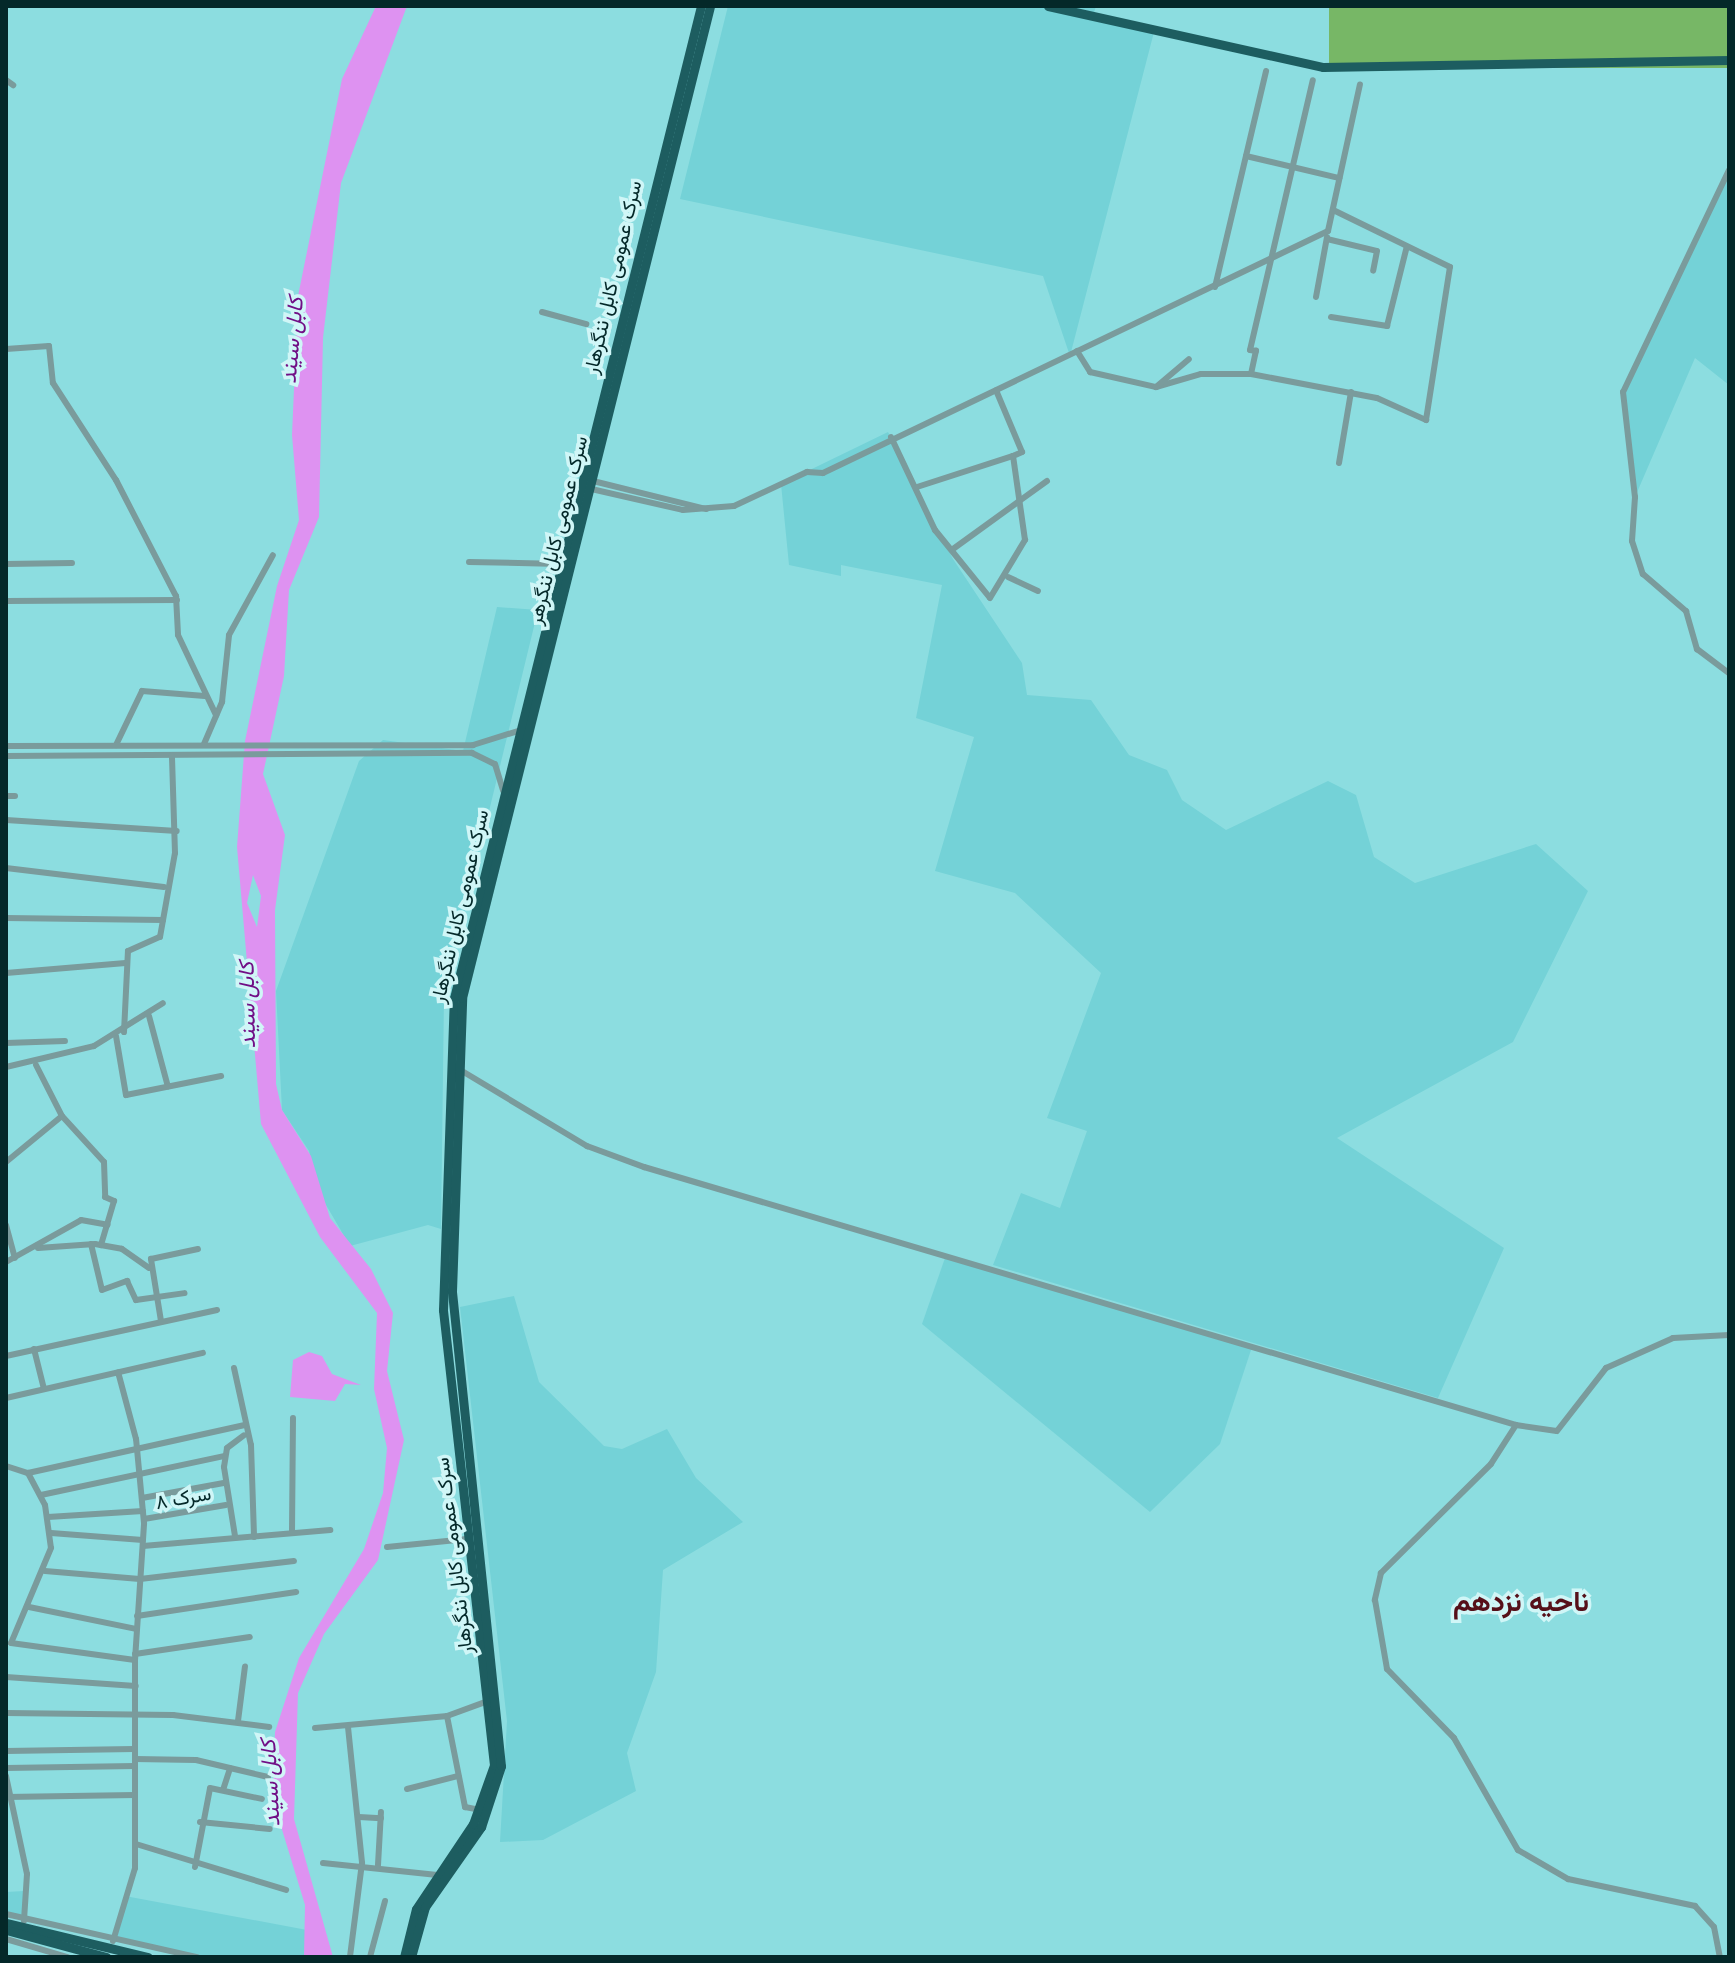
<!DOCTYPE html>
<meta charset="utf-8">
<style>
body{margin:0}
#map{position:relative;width:1735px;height:1963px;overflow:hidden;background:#8cdde0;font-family:"Noto Sans",Vazirmatn,sans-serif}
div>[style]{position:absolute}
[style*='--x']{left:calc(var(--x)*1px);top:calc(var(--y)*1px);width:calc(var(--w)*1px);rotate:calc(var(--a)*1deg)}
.built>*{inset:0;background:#74d2d7}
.green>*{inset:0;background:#77b766;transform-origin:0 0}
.water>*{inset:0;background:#de92f1}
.minor>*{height:6px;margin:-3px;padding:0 3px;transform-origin:3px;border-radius:3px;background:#7a9b9c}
.highway>*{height:9px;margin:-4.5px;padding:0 4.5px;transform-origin:4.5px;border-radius:4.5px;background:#1d5d60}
span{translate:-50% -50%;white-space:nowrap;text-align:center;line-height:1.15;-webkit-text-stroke:7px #d0f6f7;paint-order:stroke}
.street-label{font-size:20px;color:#042829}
.water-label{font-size:22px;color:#710f86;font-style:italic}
.district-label{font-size:28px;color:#561019;font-weight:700}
.frame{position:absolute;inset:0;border:8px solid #042829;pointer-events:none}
</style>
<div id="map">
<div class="built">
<div style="clip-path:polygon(728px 6px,1096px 6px,1093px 16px,1154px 32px,1070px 356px,1043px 276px,680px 199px)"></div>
<div style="clip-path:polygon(1729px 170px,1729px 385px,1695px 358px,1635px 497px,1623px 392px)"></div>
<div style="clip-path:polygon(888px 432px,953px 559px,1022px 663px,1027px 695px,1091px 700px,1129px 755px,1167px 770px,1182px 800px,1226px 830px,1328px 781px,1356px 795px,1374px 857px,1415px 883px,1536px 844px,1588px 891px,1513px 1042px,1337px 1138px,1504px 1248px,1438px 1398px,993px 1265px,1021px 1193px,1060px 1208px,1087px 1131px,1047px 1118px,1101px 973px,1015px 893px,935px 871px,974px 737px,916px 718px,942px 585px,841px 565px,841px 576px,789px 565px,781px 484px)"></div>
<div style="clip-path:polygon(497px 607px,538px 610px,444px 996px,441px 1229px,428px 1225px,350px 1246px,319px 1193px,309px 1151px,282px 1110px,276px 991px,359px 761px,383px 740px,463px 751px)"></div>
<div style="clip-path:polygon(945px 1258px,1252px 1347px,1220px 1444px,1150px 1512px,922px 1324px)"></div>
<div style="clip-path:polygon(514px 1296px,539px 1382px,604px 1446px,622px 1449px,667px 1429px,696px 1478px,743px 1522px,663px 1570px,656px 1672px,627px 1753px,636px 1791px,543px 1840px,500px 1842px,507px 1721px,460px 1307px)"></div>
<div style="clip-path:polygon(24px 1891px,24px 1921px,6px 1914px,6px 1892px)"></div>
<div style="clip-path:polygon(125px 1896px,307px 1930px,304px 1957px,197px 1957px,113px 1941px)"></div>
</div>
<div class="green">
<div style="left:1329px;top:6px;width:400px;height:62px"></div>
</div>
<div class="water">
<div style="clip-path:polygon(evenodd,376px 6px,407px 6px,341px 183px,323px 338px,319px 517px,289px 590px,284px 676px,263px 774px,285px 835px,275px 910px,276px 1084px,282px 1110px,311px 1156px,330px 1218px,371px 1269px,393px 1313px,387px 1371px,404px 1440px,378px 1560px,324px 1634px,298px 1693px,294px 1819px,333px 1957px,304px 1957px,305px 1905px,273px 1800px,275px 1732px,299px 1658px,364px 1549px,383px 1493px,387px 1448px,374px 1389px,377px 1313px,320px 1237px,261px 1124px,237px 847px,245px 741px,277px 586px,299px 520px,292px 435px,298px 296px,342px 79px,376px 6px,253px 875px,261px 896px,257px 927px,247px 903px,253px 875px)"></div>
<div style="clip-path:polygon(309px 1352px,322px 1356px,332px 1374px,361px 1385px,345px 1384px,335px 1401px,290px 1397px,293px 1360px)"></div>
</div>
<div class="minor">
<div style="--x:6;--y:80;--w:9;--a:36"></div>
<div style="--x:1246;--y:156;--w:96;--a:13.3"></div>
<div style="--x:1729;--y:170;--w:246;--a:115.5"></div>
<div style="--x:1623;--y:392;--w:106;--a:83.5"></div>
<div style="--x:1635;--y:497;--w:44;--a:93.9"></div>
<div style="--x:1632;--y:541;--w:35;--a:72"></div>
<div style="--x:1643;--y:574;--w:57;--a:40.7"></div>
<div style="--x:1686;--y:611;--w:40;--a:74"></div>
<div style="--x:1697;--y:649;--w:40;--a:37"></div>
<div style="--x:1327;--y:239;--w:51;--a:13.5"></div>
<div style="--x:1377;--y:251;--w:20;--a:101"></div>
<div style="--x:1215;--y:287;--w:222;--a:-76.7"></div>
<div style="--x:1316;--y:297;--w:61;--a:-79.6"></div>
<div style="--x:542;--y:312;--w:46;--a:15.3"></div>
<div style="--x:1331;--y:317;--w:57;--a:9.1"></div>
<div style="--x:1387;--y:326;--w:82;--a:-76"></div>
<div style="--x:6;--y:349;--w:43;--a:-4"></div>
<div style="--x:49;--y:346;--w:37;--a:84"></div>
<div style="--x:53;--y:383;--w:116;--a:57"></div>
<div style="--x:116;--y:480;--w:131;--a:62.7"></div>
<div style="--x:176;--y:596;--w:39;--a:87"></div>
<div style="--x:178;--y:635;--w:89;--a:64.6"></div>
<div style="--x:1077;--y:351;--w:25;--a:58"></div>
<div style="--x:1090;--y:372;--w:68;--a:12.8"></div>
<div style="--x:1156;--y:387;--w:47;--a:-16.1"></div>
<div style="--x:1201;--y:374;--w:50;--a:0"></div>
<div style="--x:1251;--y:374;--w:128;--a:10.8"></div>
<div style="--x:1377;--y:398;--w:54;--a:24.2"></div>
<div style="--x:1426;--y:420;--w:155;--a:-81.1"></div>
<div style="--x:1450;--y:267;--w:130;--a:-154"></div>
<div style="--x:1251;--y:374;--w:24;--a:-78"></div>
<div style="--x:1256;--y:351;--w:6;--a:-171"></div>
<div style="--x:1250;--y:350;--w:277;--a:-76.9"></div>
<div style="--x:1156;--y:387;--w:43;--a:-40.3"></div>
<div style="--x:891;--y:437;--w:103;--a:64.7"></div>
<div style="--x:935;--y:530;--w:87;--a:51"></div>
<div style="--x:990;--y:598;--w:68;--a:-58.9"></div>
<div style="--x:1025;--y:540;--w:85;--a:-98.1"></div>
<div style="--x:1013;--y:456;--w:10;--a:-24"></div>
<div style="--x:1022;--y:452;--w:67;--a:-112.8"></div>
<div style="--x:1339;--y:463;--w:72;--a:-80.4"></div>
<div style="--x:589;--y:480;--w:121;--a:13.9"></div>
<div style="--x:917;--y:487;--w:101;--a:-17.9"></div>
<div style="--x:587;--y:488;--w:98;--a:12.9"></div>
<div style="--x:683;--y:510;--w:51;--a:-4.5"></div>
<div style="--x:734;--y:506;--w:81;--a:-25"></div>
<div style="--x:807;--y:472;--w:16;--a:4"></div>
<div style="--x:823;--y:473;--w:560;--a:-25.6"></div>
<div style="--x:1328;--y:231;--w:150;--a:-77.7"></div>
<div style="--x:953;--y:549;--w:116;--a:-35.9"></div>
<div style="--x:469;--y:562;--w:92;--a:1.2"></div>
<div style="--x:6;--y:564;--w:66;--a:-0.9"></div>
<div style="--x:1008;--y:577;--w:33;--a:25"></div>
<div style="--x:6;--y:601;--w:171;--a:-0.3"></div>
<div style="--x:204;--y:744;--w:46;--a:-66.8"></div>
<div style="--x:222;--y:702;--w:67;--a:-84"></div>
<div style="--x:229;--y:635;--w:91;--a:-61.2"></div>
<div style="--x:116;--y:745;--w:60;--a:-64.3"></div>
<div style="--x:142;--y:691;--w:63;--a:4.5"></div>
<div style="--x:6;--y:746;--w:467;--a:-0.1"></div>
<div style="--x:473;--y:745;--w:47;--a:-17.3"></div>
<div style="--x:6;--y:756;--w:466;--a:-0.4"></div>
<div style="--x:472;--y:753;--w:25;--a:26"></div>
<div style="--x:495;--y:764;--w:28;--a:73"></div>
<div style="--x:6;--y:796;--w:9;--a:0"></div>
<div style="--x:6;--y:820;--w:171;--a:3.7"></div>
<div style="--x:6;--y:868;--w:159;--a:6.9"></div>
<div style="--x:6;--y:918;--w:157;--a:0.7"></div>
<div style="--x:6;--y:973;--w:120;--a:-4.8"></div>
<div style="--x:149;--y:1016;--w:73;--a:75"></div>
<div style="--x:124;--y:1032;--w:81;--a:-87.2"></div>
<div style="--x:128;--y:951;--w:35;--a:-24"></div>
<div style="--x:160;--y:937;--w:85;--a:-79.9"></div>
<div style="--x:175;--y:853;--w:98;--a:-91.8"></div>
<div style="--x:116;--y:1036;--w:60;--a:80.4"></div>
<div style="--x:126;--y:1095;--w:97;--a:-11.3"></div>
<div style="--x:6;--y:1043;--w:59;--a:-1.9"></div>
<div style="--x:36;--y:1065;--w:57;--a:63"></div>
<div style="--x:62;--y:1116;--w:62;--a:47.6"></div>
<div style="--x:104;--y:1162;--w:35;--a:88"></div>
<div style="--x:105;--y:1197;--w:10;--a:24"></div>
<div style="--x:114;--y:1201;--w:46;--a:106.5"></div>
<div style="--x:6;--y:1067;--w:90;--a:-13.4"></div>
<div style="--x:94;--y:1046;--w:81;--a:-31.9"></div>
<div style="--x:457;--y:1068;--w:152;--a:31"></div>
<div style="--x:587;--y:1146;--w:61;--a:20.2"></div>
<div style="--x:644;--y:1167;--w:909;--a:16.48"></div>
<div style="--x:1516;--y:1425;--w:41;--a:8.3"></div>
<div style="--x:1557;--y:1431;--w:80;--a:-52.1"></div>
<div style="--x:1606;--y:1368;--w:73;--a:-24.1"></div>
<div style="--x:1673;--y:1338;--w:56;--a:-3.1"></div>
<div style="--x:6;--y:1162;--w:72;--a:-39.4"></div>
<div style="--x:6;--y:1225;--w:34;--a:75"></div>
<div style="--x:91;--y:1244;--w:47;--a:76.6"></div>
<div style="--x:102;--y:1290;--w:27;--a:-20"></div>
<div style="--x:127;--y:1281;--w:21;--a:65"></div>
<div style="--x:136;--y:1300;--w:49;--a:-8.1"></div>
<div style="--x:38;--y:1248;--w:57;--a:-4"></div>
<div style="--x:95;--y:1244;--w:27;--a:10"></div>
<div style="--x:122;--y:1249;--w:33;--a:35"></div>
<div style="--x:6;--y:1262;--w:86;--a:-29.2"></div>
<div style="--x:81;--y:1220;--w:27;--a:10"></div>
<div style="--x:161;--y:1321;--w:63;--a:-99.2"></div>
<div style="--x:151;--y:1259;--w:48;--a:-12"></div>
<div style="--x:34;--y:1349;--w:41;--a:76"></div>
<div style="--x:6;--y:1356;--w:216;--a:-12.3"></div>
<div style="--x:234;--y:1368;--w:79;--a:77.6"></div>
<div style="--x:251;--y:1445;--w:92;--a:88.1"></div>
<div style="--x:6;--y:1398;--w:202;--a:-12.9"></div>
<div style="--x:1516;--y:1425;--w:46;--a:122.7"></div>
<div style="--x:1491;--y:1464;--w:155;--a:135.3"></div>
<div style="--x:1381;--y:1573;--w:28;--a:103"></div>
<div style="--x:1375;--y:1600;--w:70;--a:80.1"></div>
<div style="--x:1387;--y:1669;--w:96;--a:45.8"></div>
<div style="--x:1454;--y:1738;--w:129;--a:60.3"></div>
<div style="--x:1518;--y:1850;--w:58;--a:30.1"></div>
<div style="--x:1568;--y:1879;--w:130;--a:12"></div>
<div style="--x:1695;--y:1906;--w:28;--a:48"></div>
<div style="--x:1714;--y:1927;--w:31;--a:79"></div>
<div style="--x:6;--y:1466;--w:23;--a:18"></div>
<div style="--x:28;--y:1473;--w:222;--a:-12.5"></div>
<div style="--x:28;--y:1473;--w:36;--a:62"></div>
<div style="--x:45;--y:1505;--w:43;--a:82.1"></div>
<div style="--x:51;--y:1548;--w:103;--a:112.8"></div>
<div style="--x:11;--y:1643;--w:125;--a:7.8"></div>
<div style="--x:41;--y:1495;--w:188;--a:-12"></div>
<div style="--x:142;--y:1498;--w:83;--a:-10.4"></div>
<div style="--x:48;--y:1517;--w:95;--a:-3.6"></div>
<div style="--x:144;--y:1519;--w:83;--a:-9.7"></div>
<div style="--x:292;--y:1532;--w:114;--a:-89.5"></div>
<div style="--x:51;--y:1533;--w:92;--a:4.4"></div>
<div style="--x:235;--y:1536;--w:70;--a:-99.1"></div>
<div style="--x:224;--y:1467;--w:19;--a:-81"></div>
<div style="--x:227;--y:1448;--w:21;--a:-37"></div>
<div style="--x:143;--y:1546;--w:188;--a:-4.9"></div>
<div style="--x:387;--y:1547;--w:80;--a:-5.7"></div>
<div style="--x:45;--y:1571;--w:95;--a:4.8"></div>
<div style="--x:140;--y:1579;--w:155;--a:-6.7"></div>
<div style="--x:29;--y:1607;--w:109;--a:11.6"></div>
<div style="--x:137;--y:1616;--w:161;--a:-8.6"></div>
<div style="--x:135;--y:1654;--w:116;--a:-8.4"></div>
<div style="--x:6;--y:1677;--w:130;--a:4"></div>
<div style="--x:6;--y:1713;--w:167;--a:0.7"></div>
<div style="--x:173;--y:1715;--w:97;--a:7.1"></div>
<div style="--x:447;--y:1716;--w:93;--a:78.8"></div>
<div style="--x:465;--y:1807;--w:15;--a:11"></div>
<div style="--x:238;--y:1721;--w:55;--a:-82.7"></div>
<div style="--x:348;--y:1727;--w:137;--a:84.1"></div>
<div style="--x:362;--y:1863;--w:95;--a:97.3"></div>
<div style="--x:315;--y:1728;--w:133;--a:-5.2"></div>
<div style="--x:447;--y:1716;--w:44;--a:-20.1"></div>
<div style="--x:6;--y:1751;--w:128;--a:-0.9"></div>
<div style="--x:135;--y:1759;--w:61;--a:0.9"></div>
<div style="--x:196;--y:1760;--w:74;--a:13.3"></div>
<div style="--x:6;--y:1768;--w:129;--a:-0.9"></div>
<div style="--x:6;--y:1776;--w:100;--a:77.9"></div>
<div style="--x:27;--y:1874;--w:47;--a:93.7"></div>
<div style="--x:407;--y:1789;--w:53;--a:-14.3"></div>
<div style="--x:223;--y:1790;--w:23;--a:-72"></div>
<div style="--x:6;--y:1797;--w:129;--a:-0.9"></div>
<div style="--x:359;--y:1817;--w:22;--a:3"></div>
<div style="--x:200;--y:1822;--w:70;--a:5.7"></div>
<div style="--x:136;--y:1844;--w:157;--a:17"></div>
<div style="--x:323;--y:1863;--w:115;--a:6"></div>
<div style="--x:378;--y:1865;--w:53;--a:-86.8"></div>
<div style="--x:195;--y:1867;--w:80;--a:-79.2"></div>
<div style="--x:210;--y:1788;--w:53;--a:11.9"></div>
<div style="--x:6;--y:1914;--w:196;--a:12.7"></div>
<div style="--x:6;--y:1939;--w:64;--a:16.4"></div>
<div style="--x:113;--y:1941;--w:76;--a:-73.2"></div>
<div style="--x:135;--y:1868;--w:208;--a:-90"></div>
<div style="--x:135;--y:1660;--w:137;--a:-86.2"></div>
<div style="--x:144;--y:1523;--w:84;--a:-95.4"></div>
<div style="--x:136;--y:1439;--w:69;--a:-105"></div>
<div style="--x:370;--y:1957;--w:58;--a:-75"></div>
</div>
<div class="highway">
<div style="--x:1048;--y:6;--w:282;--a:12.5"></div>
<div style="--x:1323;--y:67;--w:406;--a:-1"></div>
<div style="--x:6;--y:1923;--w:146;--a:13.5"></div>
<div style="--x:6;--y:1930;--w:104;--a:15.1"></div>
<div style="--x:404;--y:1957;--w:49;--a:-76"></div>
<div style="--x:416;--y:1909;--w:102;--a:-56.2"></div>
<div style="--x:473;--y:1824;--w:63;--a:-70.4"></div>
<div style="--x:494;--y:1765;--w:458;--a:-96.4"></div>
<div style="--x:443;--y:1310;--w:312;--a:-88"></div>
<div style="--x:454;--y:998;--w:1022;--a:-76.02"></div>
<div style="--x:411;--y:1957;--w:52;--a:-74.4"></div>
<div style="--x:425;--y:1907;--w:98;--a:-55"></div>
<div style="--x:481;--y:1827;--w:64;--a:-71.8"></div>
<div style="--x:501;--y:1766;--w:478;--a:-95.9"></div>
<div style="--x:452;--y:1291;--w:293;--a:-88"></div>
<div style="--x:462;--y:998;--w:1023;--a:-75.96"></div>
</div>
<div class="street-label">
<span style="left:612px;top:277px;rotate:-77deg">سرک عمومی کابل ننگرهار</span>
<span style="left:557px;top:530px;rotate:-76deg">سرک عمومی کابل ننگرهر</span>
<span style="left:459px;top:906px;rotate:-77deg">سرک عمومی کابل ننگرهار</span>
<span style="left:183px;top:1497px;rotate:-10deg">سرک ۸</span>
<span style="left:453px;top:1556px;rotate:-97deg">سرک عمومی کابل ننگرهار</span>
</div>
<div class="water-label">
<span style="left:291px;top:340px;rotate:-85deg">کابل سيند</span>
<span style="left:246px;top:1005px;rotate:-91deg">کابل سيند</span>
<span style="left:269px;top:1783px;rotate:-93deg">کابل سيند</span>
</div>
<div class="district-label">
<span style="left:1521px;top:1600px">ناحیه نزدهم</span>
</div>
<div class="frame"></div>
</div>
